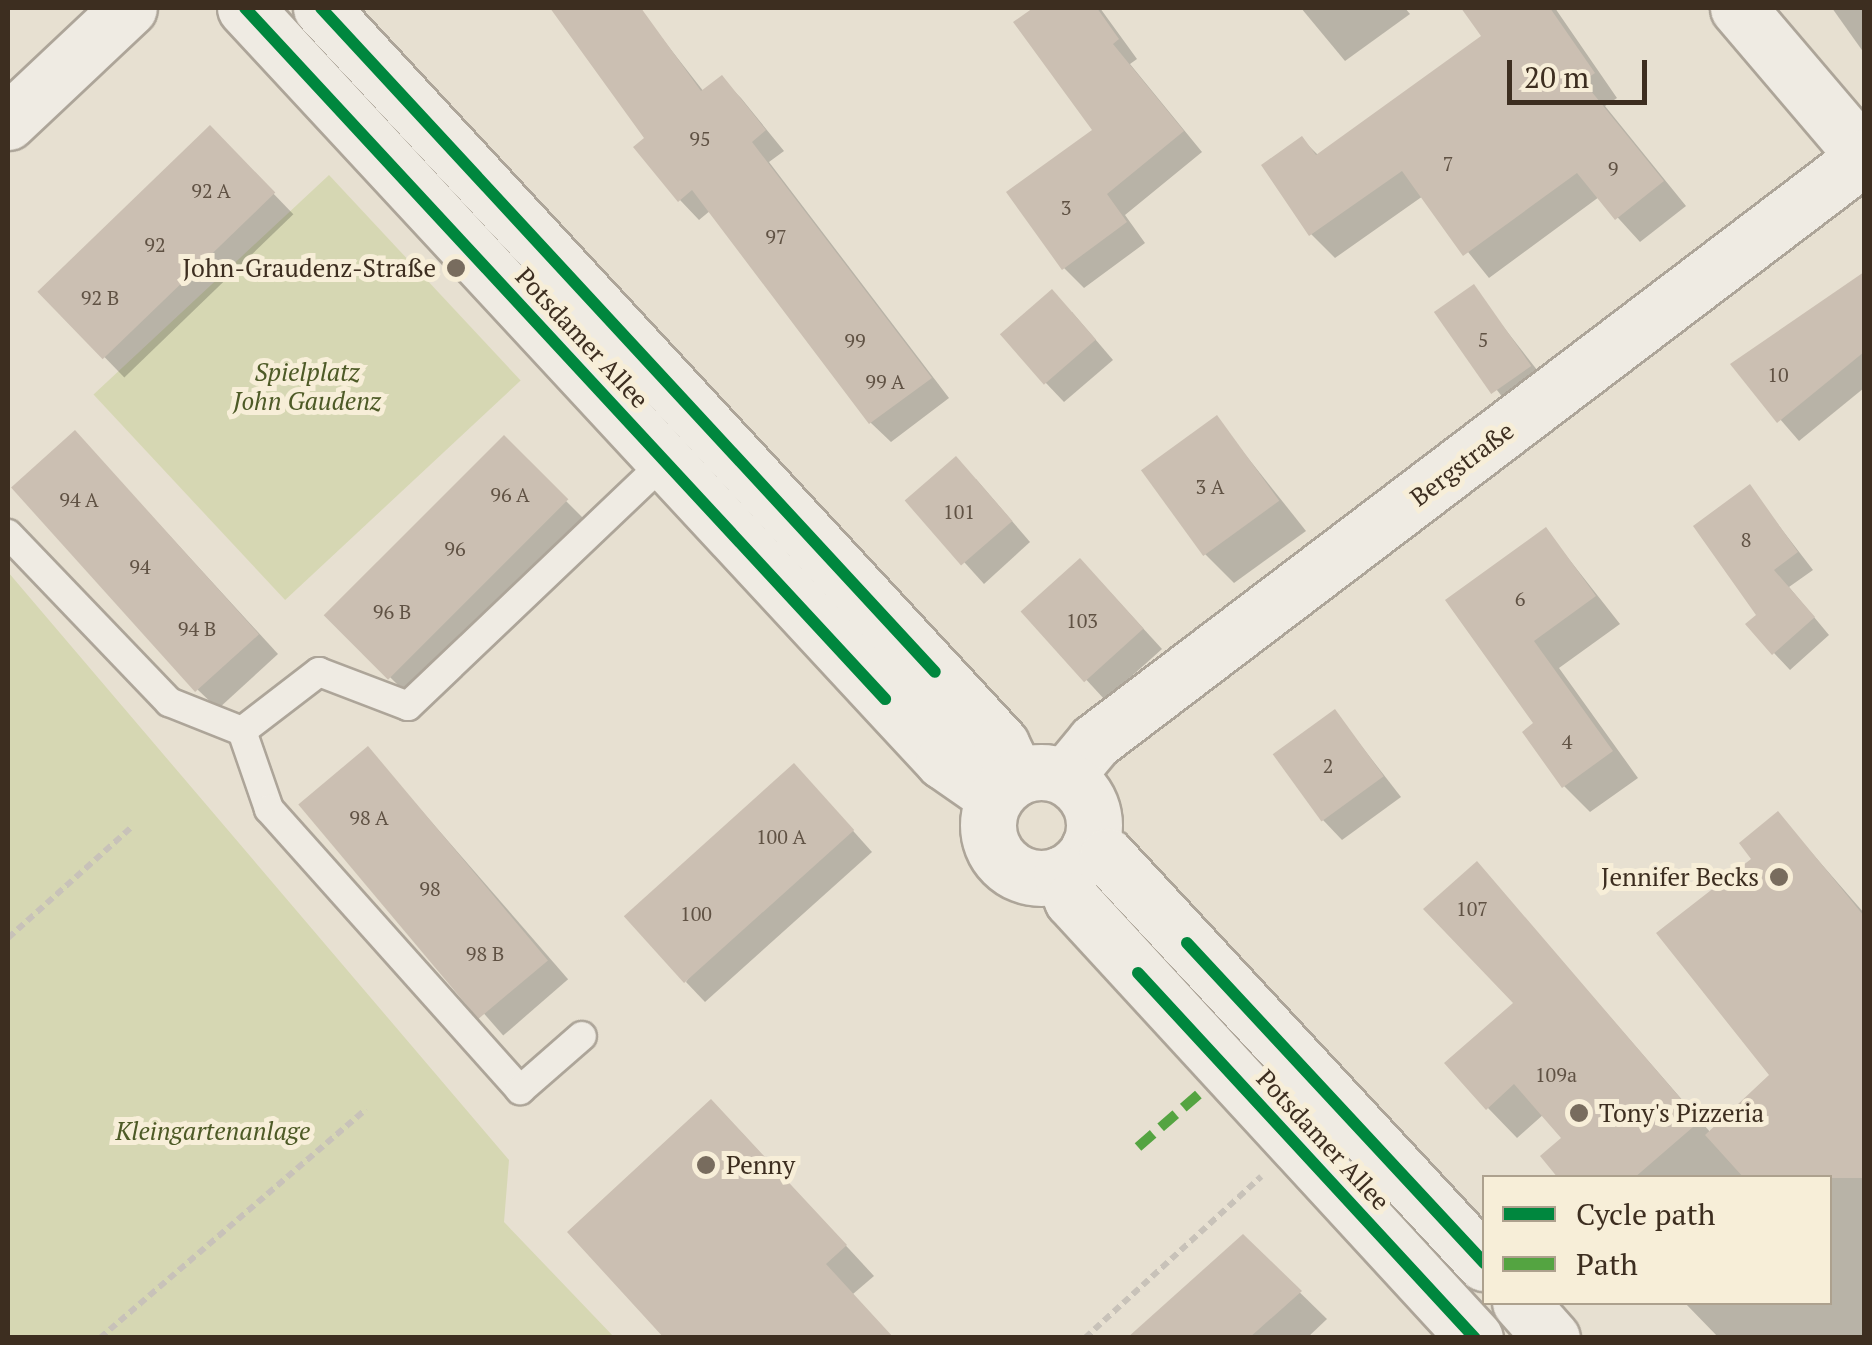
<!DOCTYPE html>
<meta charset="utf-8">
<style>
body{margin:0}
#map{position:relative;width:1872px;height:1345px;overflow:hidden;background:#e7e0d1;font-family:"PT Serif",serif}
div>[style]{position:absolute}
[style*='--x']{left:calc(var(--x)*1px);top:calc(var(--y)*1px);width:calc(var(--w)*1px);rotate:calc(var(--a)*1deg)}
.green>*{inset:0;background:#d6d7b3;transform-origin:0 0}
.shadow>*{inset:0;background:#0003;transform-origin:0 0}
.building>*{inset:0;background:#cbbfb2;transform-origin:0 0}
.path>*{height:6px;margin-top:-3px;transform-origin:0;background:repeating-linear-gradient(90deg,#c8c2b9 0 8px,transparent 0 13px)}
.roads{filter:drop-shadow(2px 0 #ada599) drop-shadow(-2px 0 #ada599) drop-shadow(0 2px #ada599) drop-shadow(0 -2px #ada599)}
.lane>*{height:28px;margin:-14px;padding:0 14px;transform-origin:14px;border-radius:14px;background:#efebe3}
.street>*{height:55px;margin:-27.5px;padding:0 27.5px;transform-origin:27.5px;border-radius:27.5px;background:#efebe3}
.secondary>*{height:55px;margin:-27.5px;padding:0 27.5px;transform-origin:27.5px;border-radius:27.5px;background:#efebe3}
.secondary>.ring{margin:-27.5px;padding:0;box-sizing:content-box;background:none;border:55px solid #efebe3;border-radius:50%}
.quiet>*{height:10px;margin-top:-5px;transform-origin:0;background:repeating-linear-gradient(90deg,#54a441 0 20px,transparent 0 30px)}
.cycleway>*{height:12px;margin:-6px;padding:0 6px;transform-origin:6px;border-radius:6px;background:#00873e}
.dots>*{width:28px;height:28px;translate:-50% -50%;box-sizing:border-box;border:5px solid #f7eed8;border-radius:50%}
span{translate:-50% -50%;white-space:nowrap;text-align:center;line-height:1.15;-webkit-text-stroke:10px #f7eed8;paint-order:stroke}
.number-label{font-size:20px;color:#605244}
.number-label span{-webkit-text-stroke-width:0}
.poi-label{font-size:25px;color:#3d2e20}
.right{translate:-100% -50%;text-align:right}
.left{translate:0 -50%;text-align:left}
.street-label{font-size:25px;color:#3d2e20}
.park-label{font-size:25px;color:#4d5a26;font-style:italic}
.frame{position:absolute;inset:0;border:10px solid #3d2e20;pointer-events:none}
.legend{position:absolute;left:1482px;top:1175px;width:350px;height:130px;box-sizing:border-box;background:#f7eed8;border:2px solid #ada18e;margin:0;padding:12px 18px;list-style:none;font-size:30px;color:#3d2e20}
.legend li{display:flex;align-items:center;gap:20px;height:50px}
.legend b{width:50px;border:2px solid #ada18e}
.scale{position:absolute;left:1507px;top:60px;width:140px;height:45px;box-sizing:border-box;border:5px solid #3d2e20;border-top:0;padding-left:12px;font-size:30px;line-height:35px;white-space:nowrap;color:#3d2e20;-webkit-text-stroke:8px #f7eed8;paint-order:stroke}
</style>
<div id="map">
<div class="green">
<div style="left:329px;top:175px;width:281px;height:322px;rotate:47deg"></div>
<div style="clip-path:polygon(8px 572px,509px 1160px,504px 1222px,614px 1337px,8px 1337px)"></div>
</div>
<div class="shadow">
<div style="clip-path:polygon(560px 8px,625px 8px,631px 17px,640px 10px,704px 92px,721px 78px,741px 98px,784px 151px,769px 162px,949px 398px,891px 442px,871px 423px,711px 210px,699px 220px,680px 200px,647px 139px,555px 11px)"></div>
<div style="clip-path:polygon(1037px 8px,1100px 8px,1137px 59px,1130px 64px,1202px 152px,1125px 215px,1145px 243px,1084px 288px,1064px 268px,1095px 130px,1017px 23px)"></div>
<div style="clip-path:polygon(1301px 8px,1405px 8px,1410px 14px,1345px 61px)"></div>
<div style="clip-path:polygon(1485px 8px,1555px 8px,1617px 98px,1605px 106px,1686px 206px,1640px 242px,1599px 197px,1489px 278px,1423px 196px,1335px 258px,1311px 234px,1302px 139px,1319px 156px,1484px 36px,1471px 17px)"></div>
<div style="clip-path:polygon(1832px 8px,1864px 8px,1864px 53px)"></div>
<div style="left:210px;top:128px;width:120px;height:235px;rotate:46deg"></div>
<div style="clip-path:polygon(1864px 274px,1864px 388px,1799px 441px,1733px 365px)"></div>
<div style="left:1473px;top:288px;width:125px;height:44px;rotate:52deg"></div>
<div style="clip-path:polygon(1072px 312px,1113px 360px,1064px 402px,1045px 382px)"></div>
<div style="clip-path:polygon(1217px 419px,1306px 531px,1234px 583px,1205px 554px)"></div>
<div style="left:504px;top:439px;width:116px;height:249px;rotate:45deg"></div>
<div style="clip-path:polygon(94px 453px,278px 654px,218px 709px,198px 690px)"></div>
<div style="clip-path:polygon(976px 479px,1030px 542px,984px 584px,909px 501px)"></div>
<div style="clip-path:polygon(1750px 488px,1813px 570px,1789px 587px,1829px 635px,1790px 670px,1774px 653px,1759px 615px)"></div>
<div style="clip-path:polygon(1546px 530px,1620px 624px,1559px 668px,1638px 778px,1590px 812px,1564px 786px,1537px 724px,1448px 601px)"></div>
<div style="clip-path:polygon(1099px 580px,1162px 649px,1105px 700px,1024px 612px)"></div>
<div style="clip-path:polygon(1335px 712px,1401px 797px,1342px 840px,1323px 820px)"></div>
<div style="left:368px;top:749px;width:305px;height:86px;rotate:49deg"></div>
<div style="clip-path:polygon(813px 786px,872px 852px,705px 1002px,686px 982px)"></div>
<div style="clip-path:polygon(1778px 814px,1864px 913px,1864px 1338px,1719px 1338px,1684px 1302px,1830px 1302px,1830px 1178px,1564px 1178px,1565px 1138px,1544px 1114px,1517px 1138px,1488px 1108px,1516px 1003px,1477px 864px,1711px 1133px,1773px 1076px,1755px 859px)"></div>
<div style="clip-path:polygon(740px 1131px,874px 1276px,853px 1294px,570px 1232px)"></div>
<div style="clip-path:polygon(1243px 1237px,1327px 1319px,1307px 1338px,1136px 1338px)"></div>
</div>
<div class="building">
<div style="clip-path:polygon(550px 8px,641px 8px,701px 91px,722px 75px,766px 130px,752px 142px,932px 378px,869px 424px,692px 190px,678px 202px,633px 147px,644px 138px)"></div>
<div style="clip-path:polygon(1033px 8px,1097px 8px,1119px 39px,1113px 44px,1184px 131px,1107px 194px,1127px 222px,1062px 270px,1006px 192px,1092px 130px,1013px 22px)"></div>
<div style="clip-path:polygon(1461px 8px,1550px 8px,1595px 73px,1583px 81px,1664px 181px,1615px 220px,1577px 173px,1463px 256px,1402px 171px,1309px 236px,1261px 165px,1302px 136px,1316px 155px,1481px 36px)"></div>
<div style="left:210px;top:125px;width:94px;height:240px;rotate:46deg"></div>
<div style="clip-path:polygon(1864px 272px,1864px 352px,1777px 423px,1730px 364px)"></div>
<div style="left:1474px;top:284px;width:100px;height:49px;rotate:55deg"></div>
<div style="left:1052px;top:289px;width:67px;height:69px;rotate:49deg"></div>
<div style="left:1217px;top:415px;width:106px;height:94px;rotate:54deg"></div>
<div style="left:75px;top:430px;width:275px;height:86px;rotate:48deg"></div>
<div style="left:504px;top:435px;width:91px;height:255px;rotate:45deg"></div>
<div style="left:956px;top:456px;width:86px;height:68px;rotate:49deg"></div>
<div style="clip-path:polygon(1750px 484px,1798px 552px,1774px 570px,1815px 617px,1772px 655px,1745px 624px,1756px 615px,1693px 526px)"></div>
<div style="clip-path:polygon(1546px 527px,1596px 596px,1534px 641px,1613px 751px,1562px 788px,1522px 732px,1533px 723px,1445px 600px)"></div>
<div style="left:1080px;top:558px;width:95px;height:80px;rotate:48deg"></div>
<div style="left:1335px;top:709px;width:83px;height:77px;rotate:54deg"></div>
<div style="left:368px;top:746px;width:280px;height:91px;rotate:50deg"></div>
<div style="left:794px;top:763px;width:90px;height:229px;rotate:48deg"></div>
<div style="clip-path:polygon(1778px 811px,1864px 916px,1864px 1178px,1744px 1178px,1705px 1135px,1769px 1075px,1656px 933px,1751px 859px,1739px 843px)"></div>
<div style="clip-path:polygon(1477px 861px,1700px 1121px,1634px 1178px,1558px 1178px,1540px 1156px,1561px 1138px,1514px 1084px,1486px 1110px,1444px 1063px,1513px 1003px,1423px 909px)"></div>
<div style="clip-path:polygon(711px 1099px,847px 1245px,826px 1264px,894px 1338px,664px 1338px,567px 1232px)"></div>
<div style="clip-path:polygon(1243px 1234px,1302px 1291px,1249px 1338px,1127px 1338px)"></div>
</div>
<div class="path">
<div style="--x:8;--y:938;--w:168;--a:-41.9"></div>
<div style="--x:100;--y:1338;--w:351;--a:-40.7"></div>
<div style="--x:1085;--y:1338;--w:239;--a:-42.5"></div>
</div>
<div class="roads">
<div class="lane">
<div style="--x:8;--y:534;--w:233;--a:46.2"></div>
<div style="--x:169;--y:702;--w:79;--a:21.7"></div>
<div style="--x:242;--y:731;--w:83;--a:70.9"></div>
<div style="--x:269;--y:809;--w:377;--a:48.2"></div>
<div style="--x:520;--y:1090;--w:82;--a:-41.1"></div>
<div style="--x:242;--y:731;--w:97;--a:-37.5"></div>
<div style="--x:319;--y:672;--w:95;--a:20.9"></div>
<div style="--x:408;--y:706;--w:366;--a:-43.6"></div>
</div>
<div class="street">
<div style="--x:1738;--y:8;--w:194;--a:49.6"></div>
<div style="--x:8;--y:122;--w:166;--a:-43.3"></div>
<div style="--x:1065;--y:777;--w:47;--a:-50.2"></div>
<div style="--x:1095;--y:741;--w:966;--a:-37.21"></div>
</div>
<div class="secondary">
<div style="--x:245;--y:8;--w:1027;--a:47.17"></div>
<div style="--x:943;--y:761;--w:63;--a:34.7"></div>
<div style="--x:321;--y:8;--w:1002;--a:47.26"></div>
<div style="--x:1001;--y:744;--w:37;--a:64"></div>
<div class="ring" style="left:988px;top:772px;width:51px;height:51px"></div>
<div style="--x:1089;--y:847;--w:20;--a:27"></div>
<div style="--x:1107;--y:856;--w:555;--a:47.19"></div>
<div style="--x:1061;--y:874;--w:28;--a:67"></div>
<div style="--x:1072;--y:900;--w:595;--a:47.38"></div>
<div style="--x:1520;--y:1302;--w:48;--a:48.4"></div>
</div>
</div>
<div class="quiet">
<div style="--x:1138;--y:1147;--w:81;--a:-41"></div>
</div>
<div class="cycleway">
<div style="--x:245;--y:8;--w:942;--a:47.19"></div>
<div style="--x:321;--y:8;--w:904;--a:47.24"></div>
<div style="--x:1187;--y:943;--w:437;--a:47.1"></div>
<div style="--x:1138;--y:973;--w:497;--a:47.3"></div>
</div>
<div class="dots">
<div style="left:456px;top:268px;background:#786c5e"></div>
<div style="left:1779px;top:877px;background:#786c5e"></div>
<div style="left:1579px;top:1113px;background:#786c5e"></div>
<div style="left:706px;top:1165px;background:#786c5e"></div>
</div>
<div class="number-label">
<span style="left:700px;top:138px">95</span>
<span style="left:1448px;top:163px">7</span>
<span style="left:1613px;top:168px">9</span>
<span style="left:211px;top:190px">92 A</span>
<span style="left:1066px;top:207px">3</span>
<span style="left:776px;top:236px">97</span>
<span style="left:155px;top:244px">92</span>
<span style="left:100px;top:297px">92 B</span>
<span style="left:1483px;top:339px">5</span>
<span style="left:855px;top:340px">99</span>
<span style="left:1778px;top:374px">10</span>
<span style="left:885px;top:381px">99 A</span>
<span style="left:1210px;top:486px">3 A</span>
<span style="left:510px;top:494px">96 A</span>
<span style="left:79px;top:499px">94 A</span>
<span style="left:959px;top:511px">101</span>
<span style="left:1746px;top:539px">8</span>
<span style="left:455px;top:548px">96</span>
<span style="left:140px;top:566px">94</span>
<span style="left:1520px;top:598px">6</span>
<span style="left:392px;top:611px">96 B</span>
<span style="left:1082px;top:620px">103</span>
<span style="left:197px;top:628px">94 B</span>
<span style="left:1567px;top:741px">4</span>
<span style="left:1328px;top:765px">2</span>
<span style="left:369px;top:817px">98 A</span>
<span style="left:781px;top:836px">100 A</span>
<span style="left:430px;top:888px">98</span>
<span style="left:1472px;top:908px">107</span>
<span style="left:696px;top:913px">100</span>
<span style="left:485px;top:953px">98 B</span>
<span style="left:1556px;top:1074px">109a</span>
</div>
<div class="poi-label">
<span class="right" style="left:436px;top:268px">John-Graudenz-Straße</span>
<span class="right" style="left:1759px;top:877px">Jennifer Becks</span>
<span class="left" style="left:1599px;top:1113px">Tony's Pizzeria</span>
<span class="left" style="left:726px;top:1165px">Penny</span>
</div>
<div class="street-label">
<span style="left:582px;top:338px;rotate:47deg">Potsdamer Allee</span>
<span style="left:1462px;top:464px;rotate:-37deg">Bergstraße</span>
<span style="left:1323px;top:1140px;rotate:47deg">Potsdamer Allee</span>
</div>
<div class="park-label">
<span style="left:307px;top:387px">Spielplatz<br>John Gaudenz</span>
<span style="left:213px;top:1131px">Kleingartenanlage</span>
</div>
<div class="frame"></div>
<ul class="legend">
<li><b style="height:12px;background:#00873e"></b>Cycle path</li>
<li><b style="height:12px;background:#54a441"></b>Path</li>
</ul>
<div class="scale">20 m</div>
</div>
